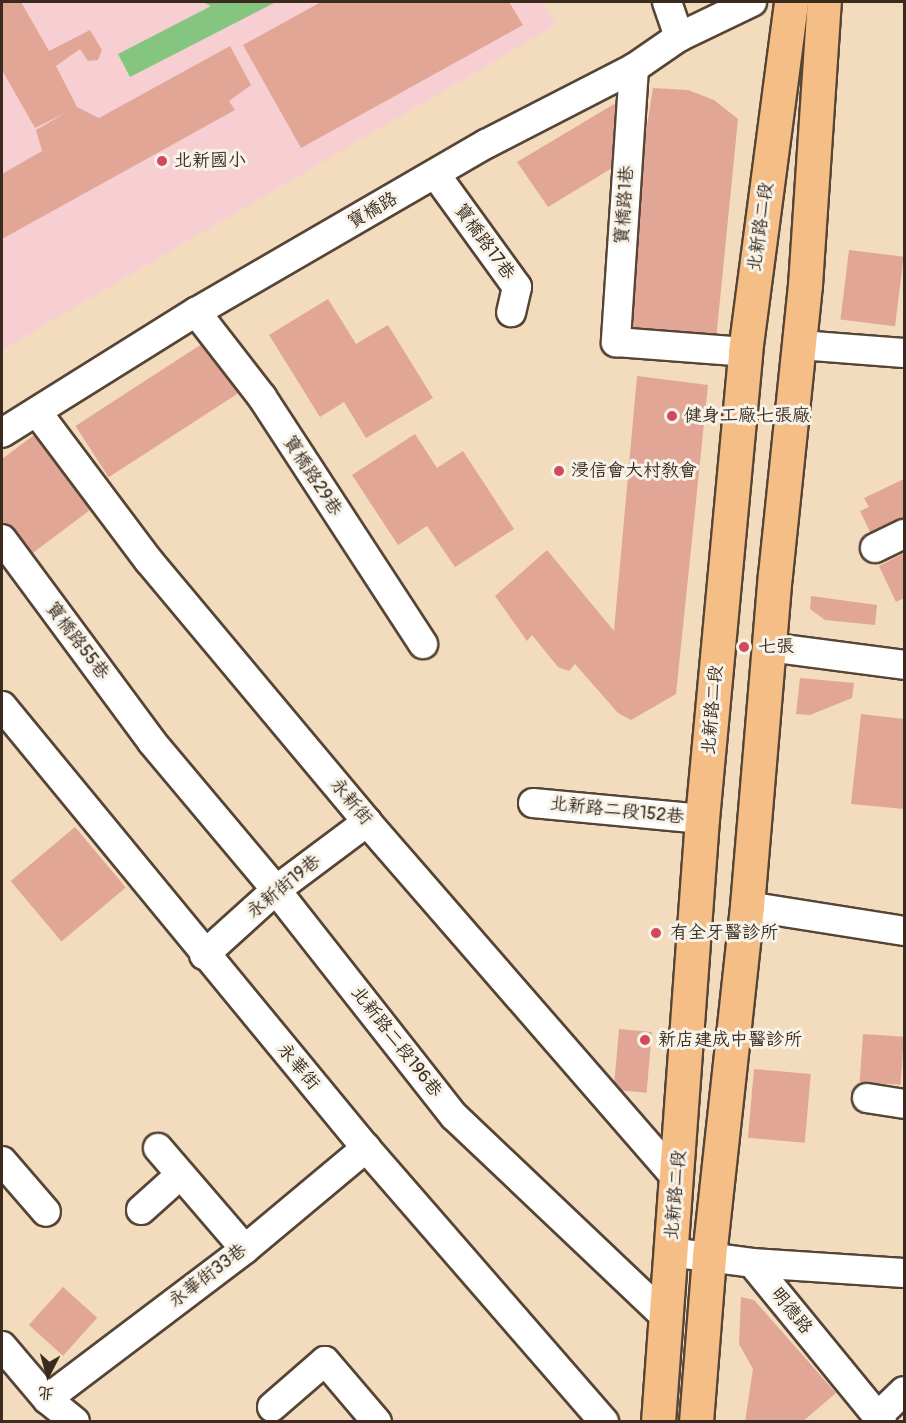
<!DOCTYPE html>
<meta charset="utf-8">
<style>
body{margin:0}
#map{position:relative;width:906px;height:1423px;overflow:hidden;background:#f2dcbd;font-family:Pangolin,"LXGW WenKai TC",sans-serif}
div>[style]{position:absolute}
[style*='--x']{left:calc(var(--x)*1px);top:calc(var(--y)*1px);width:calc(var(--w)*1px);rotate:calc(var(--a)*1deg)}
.built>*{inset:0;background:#f7cfd3}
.green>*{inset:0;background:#84c67f}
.building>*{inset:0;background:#e1a695;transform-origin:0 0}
.roads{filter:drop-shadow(2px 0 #564536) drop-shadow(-2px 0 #564536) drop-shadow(0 2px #564536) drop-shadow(0 -2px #564536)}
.minor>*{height:28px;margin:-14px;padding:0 14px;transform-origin:14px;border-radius:14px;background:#fff}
.major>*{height:33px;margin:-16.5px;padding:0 16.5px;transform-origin:16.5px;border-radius:16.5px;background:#f6be87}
.dots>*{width:16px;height:16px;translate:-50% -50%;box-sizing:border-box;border:3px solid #f7f3e8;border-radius:50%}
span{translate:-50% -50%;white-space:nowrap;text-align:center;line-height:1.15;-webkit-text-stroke:6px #f7f3e8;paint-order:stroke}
.poi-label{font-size:18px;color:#3b2a1e}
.left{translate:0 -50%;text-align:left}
.street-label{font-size:18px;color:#3b2a1e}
.frame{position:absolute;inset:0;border:3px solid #3b2a1e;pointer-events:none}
.north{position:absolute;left:18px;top:1345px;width:60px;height:60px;-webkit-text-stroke:4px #f7f3e8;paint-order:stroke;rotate:186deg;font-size:16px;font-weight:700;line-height:24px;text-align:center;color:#3b2a1e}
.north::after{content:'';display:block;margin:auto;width:21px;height:27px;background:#3b2a1e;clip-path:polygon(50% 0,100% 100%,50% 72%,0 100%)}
</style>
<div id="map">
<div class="built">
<div style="clip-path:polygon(2px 2px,543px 2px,556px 25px,2px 350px)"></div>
</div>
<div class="green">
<div style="clip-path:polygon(202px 2px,276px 2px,130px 77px,118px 54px,211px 6px)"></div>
</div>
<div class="building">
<div style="clip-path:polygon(2px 2px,21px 2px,49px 51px,90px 30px,102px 50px,98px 60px,88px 61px,80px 49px,56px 66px,77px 107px,99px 118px,230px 46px,251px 85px,229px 101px,235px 110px,2px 239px,2px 174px,42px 151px,36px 130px,67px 112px,35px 128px,2px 70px)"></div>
<div style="clip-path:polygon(321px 2px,509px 2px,523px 25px,301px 148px,243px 45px)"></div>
<div style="clip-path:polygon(653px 88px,688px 90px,714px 100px,738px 119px,716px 340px,627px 332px,642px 158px)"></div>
<div style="clip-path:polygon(614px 104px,625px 119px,617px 165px,548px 207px,517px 162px)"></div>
<div style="left:849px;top:250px;width:55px;height:70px;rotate:7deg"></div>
<div style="clip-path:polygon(328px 299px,356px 344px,388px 325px,433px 398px,366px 438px,344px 402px,320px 417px,269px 335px)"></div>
<div style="left:208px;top:340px;width:61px;height:158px;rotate:57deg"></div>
<div style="clip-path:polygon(637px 376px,708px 385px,676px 694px,631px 720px,618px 713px,575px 664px,569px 671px,558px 667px,532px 635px,527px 641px,495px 596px,547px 550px,614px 631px)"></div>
<div style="clip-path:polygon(415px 434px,437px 468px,463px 451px,514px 529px,455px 567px,427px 526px,398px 545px,352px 475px)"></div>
<div style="clip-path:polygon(34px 435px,90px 510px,22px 561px,2px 534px,2px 459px)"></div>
<div style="clip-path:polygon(904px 479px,904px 526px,874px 540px,860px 511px,869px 507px,864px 498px)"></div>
<div style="clip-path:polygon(904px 553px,904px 598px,896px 602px,879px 566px)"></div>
<div style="clip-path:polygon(811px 596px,877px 605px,875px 625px,825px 620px,810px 609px)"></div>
<div style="clip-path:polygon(800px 678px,854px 683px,852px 698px,810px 715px,796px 714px)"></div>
<div style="clip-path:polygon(861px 714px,904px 719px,904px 809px,851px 804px)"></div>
<div style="left:75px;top:827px;width:79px;height:84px;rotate:50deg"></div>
<div style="left:619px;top:1029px;width:33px;height:61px;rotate:5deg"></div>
<div style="left:863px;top:1034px;width:41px;height:48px;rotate:4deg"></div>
<div style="left:754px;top:1069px;width:57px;height:69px;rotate:5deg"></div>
<div style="left:63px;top:1287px;width:46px;height:51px;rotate:42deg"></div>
<div style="clip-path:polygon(741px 1297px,754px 1300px,836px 1393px,802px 1422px,745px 1422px,753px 1369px,739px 1344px)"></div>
</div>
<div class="roads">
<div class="minor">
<div style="--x:667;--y:2;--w:37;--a:71"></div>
<div style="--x:634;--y:68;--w:275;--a:93.8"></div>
<div style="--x:616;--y:342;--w:129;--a:4.4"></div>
<div style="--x:436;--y:175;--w:138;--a:54.1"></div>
<div style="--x:517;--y:287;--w:26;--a:103"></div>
<div style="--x:196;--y:312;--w:108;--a:52.2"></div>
<div style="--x:262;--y:397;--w:295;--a:56.9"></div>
<div style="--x:800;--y:345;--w:104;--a:4.4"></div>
<div style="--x:37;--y:412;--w:186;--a:53.1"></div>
<div style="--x:149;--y:561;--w:340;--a:50.1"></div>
<div style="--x:367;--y:822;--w:474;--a:49"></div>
<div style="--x:2;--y:433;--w:229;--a:-32"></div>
<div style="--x:196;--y:312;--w:335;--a:-30.1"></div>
<div style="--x:486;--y:144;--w:166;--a:-27.2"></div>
<div style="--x:634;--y:68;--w:55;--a:-34.6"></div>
<div style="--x:679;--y:37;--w:81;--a:-25.6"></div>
<div style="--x:2;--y:539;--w:252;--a:53.5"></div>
<div style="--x:152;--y:742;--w:193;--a:50"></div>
<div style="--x:276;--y:890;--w:288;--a:51.8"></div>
<div style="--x:454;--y:1116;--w:292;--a:43.5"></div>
<div style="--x:875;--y:548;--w:32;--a:-26"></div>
<div style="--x:768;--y:647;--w:137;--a:7.5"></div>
<div style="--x:2;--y:706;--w:573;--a:50.53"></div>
<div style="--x:366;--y:1148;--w:363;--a:49"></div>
<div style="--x:533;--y:803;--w:170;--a:5.4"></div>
<div style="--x:747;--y:906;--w:159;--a:9"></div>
<div style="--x:204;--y:955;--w:97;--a:-42.1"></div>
<div style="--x:276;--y:890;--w:114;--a:-36.8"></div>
<div style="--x:867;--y:1098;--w:37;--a:9"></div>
<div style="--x:158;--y:1148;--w:133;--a:49.3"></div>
<div style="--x:2;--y:1161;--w:67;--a:49.2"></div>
<div style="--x:141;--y:1210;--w:52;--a:-41.9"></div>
<div style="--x:670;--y:1252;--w:83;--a:7.6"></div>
<div style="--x:752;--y:1263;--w:152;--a:3.8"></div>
<div style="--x:752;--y:1263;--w:205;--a:50.7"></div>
<div style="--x:2;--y:1346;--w:70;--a:49.7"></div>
<div style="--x:47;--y:1399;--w:36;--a:39"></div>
<div style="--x:47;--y:1399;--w:248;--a:-37.1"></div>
<div style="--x:245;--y:1249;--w:158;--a:-39.9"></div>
<div style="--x:272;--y:1407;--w:70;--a:-41"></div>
<div style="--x:325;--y:1361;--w:80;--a:49.6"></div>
<div style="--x:877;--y:1417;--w:37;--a:-44"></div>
</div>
<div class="major">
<div style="--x:658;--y:1422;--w:605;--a:-85.83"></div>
<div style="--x:702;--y:819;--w:469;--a:-84.7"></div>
<div style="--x:745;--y:352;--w:353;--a:-82.5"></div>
<div style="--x:696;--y:1422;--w:167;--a:-85.5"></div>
<div style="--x:709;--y:1256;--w:352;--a:-83.8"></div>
<div style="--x:747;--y:906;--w:332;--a:-85.2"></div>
<div style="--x:775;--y:575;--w:292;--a:-84.1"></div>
<div style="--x:805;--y:285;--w:284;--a:-86.2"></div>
</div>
</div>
<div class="dots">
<div style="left:162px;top:161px;background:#d1495b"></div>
<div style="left:672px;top:416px;background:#d1495b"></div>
<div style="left:559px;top:471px;background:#d1495b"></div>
<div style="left:744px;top:647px;background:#d1495b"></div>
<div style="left:656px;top:933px;background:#d1495b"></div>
<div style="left:645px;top:1040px;background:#d1495b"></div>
</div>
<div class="poi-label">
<span class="left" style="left:174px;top:161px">北新國小</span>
<span class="left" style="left:684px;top:416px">健身工廠七張廠</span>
<span class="left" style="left:571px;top:471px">浸信會大村教會</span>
<span class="left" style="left:758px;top:647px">七張</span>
<span class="left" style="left:670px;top:933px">有全牙醫診所</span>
<span class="left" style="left:658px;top:1040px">新店建成中醫診所</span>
</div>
<div class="street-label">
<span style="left:625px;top:205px;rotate:-86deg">寶橋路1巷</span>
<span style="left:373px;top:211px;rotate:-30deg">寶橋路</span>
<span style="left:761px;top:227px;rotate:-82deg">北新路二段</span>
<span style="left:484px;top:242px;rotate:54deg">寶橋路17巷</span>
<span style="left:312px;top:476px;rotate:57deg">寶橋路29巷</span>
<span style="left:77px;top:641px;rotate:53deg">寶橋路55巷</span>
<span style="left:713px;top:710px;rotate:-85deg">北新路二段</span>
<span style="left:351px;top:802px;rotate:50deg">永新街</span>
<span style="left:617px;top:811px;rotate:6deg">北新路二段152巷</span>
<span style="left:284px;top:887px;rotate:-39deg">永新街19巷</span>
<span style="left:396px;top:1042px;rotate:52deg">北新路二段196巷</span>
<span style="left:298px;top:1067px;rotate:50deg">永華街</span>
<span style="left:676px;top:1195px;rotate:-85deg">北新路二段</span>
<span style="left:208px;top:1276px;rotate:-37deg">永華街33巷</span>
<span style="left:791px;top:1311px;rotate:51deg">明德路</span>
</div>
<div class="frame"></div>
<div class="north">北</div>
</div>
